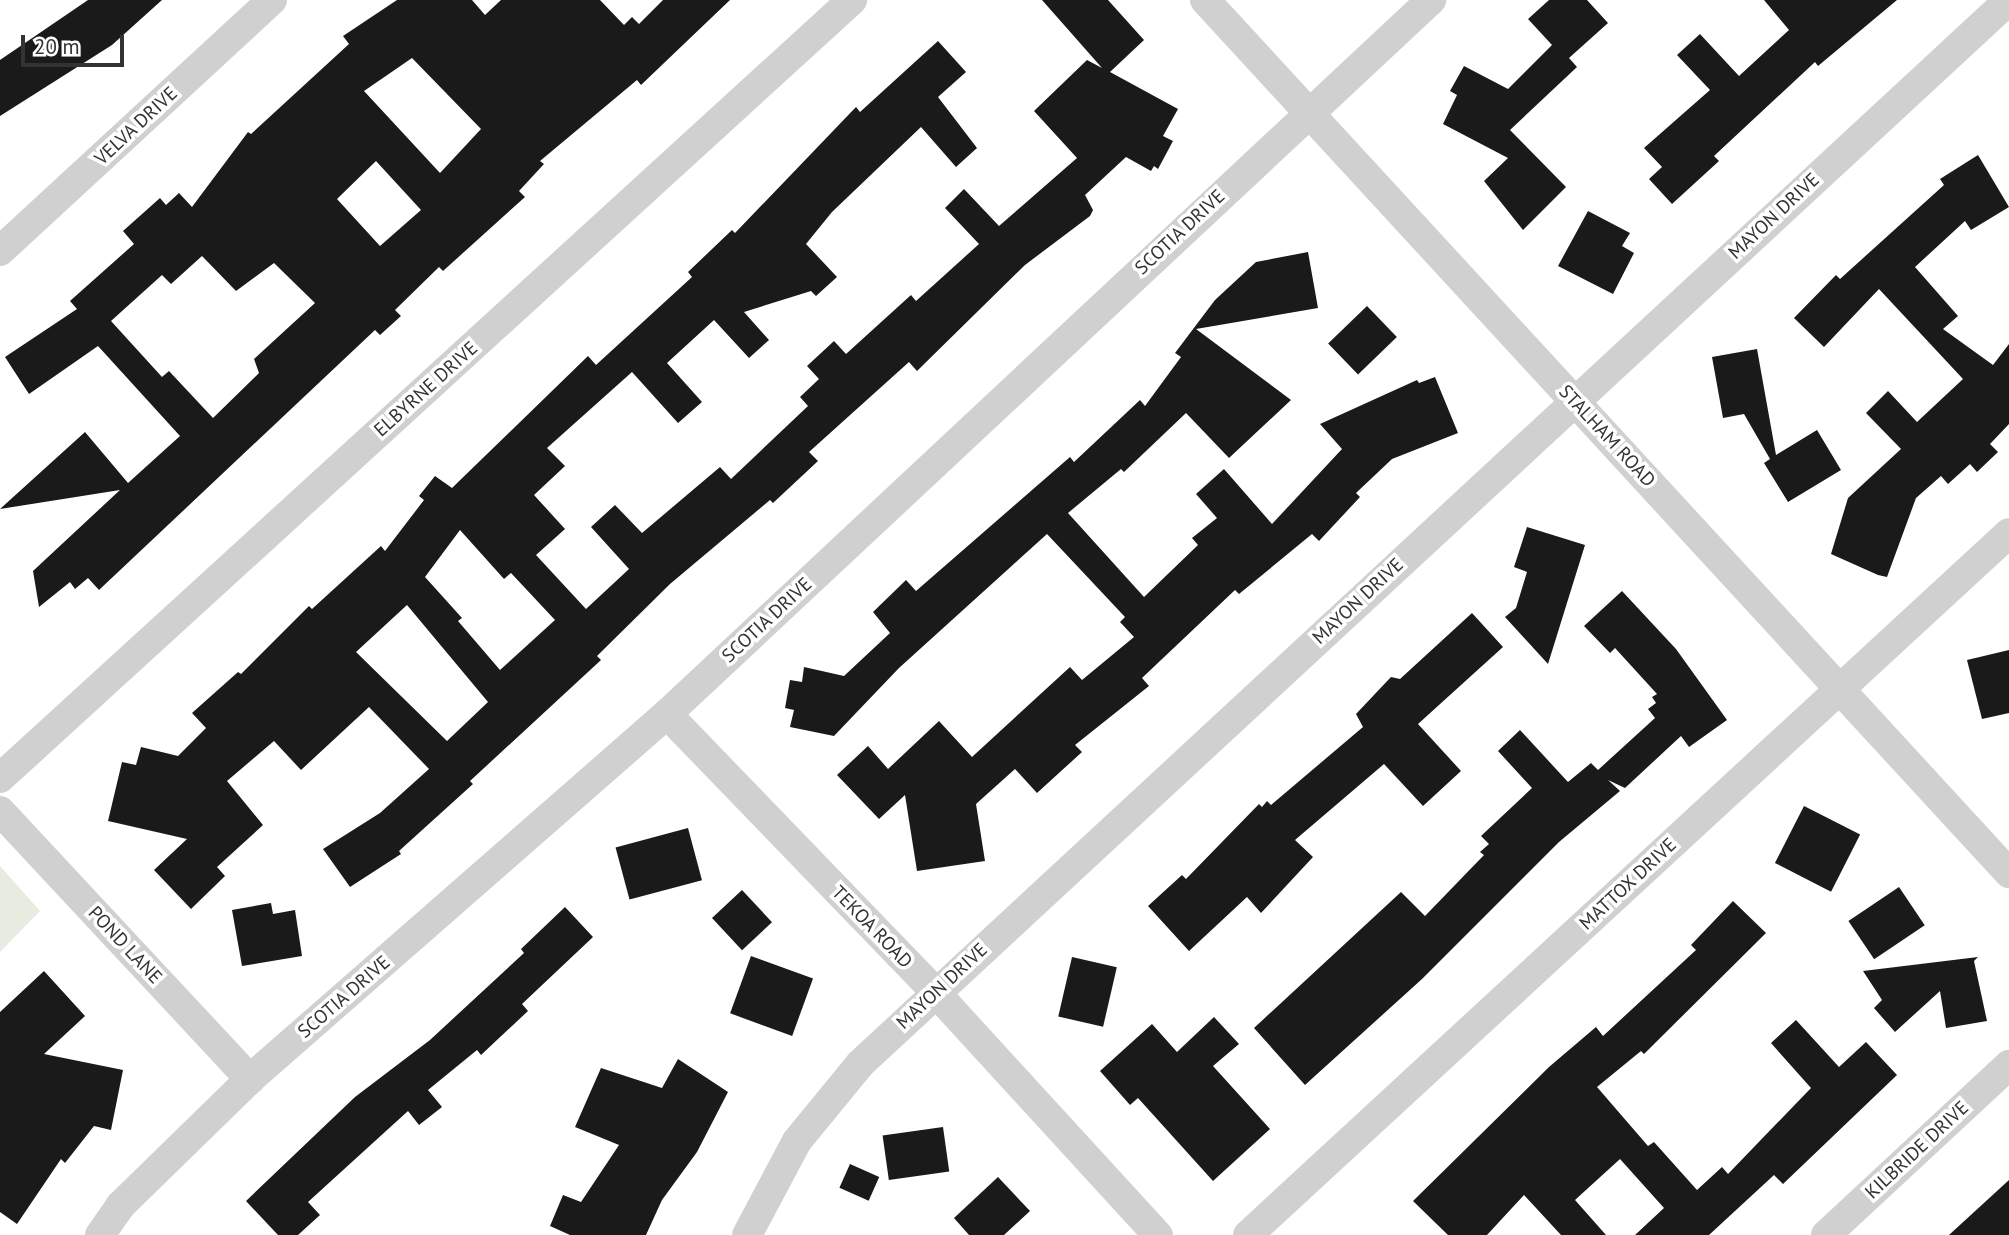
<!DOCTYPE html>
<style>
body{margin:0}
#map{position:relative;width:2009px;height:1235px;overflow:hidden;background:#fff;font-family:"PT Sans",sans-serif}
div>[style]{position:absolute}
[style*='--x']{left:calc(var(--x)*1px);top:calc(var(--y)*1px);width:calc(var(--w)*1px);rotate:calc(var(--a)*1deg)}
.green>*{inset:0;background:#e6ecdf}
.building>*{inset:0;background:#1a1a1a;transform-origin:0 0}
.street>*{height:30px;margin:-15px;padding:0 15px;transform-origin:15px;border-radius:15px;background:#d0d0d0}
span{translate:-50% -50%;white-space:nowrap;text-align:center;line-height:1.15;-webkit-text-stroke:7px #fff;paint-order:stroke}
.street-label{font-size:19px;color:#333}
.scale{position:absolute;left:21px;top:35px;width:103px;height:32px;box-sizing:border-box;border:4px solid #333;border-top:0;padding-left:9px;font-size:21px;line-height:24px;white-space:nowrap;color:#333;-webkit-text-stroke:5px #fff;paint-order:stroke}
</style>
<div id="map">
<div class="green">
<div style="clip-path:polygon(0 866px,40px 911px,0 952px)"></div>
</div>
<div class="building">
<div style="clip-path:polygon(88px 0,162px 0,112px 45px,0 116px,0 60px)"></div>
<div style="clip-path:polygon(evenodd,397px 0,472px 0,485px 15px,501px 0,600px 0,624px 25px,632px 17px,639px 24px,663px 0,730px 0,641px 85px,637px 80px,540px 161px,544px 164px,519px 191px,525px 197px,443px 271px,439px 267px,395px 310px,401px 316px,380px 335px,375px 330px,99px 590px,88px 578px,75px 589px,70px 582px,39px 607px,33px 571px,120px 490px,0 509px,85px 432px,128px 483px,180px 436px,98px 346px,29px 394px,5px 357px,77px 309px,70px 301px,134px 244px,123px 231px,160px 198px,166px 205px,179px 193px,192px 207px,248px 132px,251px 134px,349px 44px,343px 36px,397px 0,412px 58px,481px 129px,440px 173px,364px 91px,412px 58px,397px 0,376px 161px,421px 210px,380px 246px,337px 199px,376px 161px,397px 0,202px 256px,236px 291px,274px 263px,315px 303px,254px 359px,259px 373px,213px 418px,169px 371px,162px 377px,111px 321px,162px 275px,171px 284px,202px 256px)"></div>
<div style="clip-path:polygon(evenodd,1042px 0,1108px 0,1144px 40px,1110px 72px,1178px 109px,1163px 136px,1173px 141px,1158px 169px,1154px 166px,1151px 171px,1126px 157px,1085px 195px,1093px 210px,1090px 216px,1025px 265px,917px 371px,909px 362px,809px 452px,818px 461px,773px 503px,770px 500px,670px 584px,597px 656px,601px 660px,470px 781px,473px 784px,399px 851px,401px 854px,350px 887px,323px 849px,380px 813px,429px 769px,369px 707px,301px 770px,274px 741px,227px 781px,263px 825px,217px 867px,225px 876px,191px 909px,154px 870px,187px 839px,108px 821px,122px 762px,136px 765px,141px 747px,178px 756px,206px 728px,192px 713px,238px 672px,241px 674px,309px 606px,312px 609px,381px 546px,385px 551px,424px 500px,419px 496px,435px 476px,452px 488px,588px 356px,596px 365px,692px 277px,688px 272px,732px 230px,735px 233px,856px 107px,860px 112px,938px 41px,966px 72px,938px 97px,977px 148px,956px 167px,921px 127px,832px 212px,806px 244px,837px 277px,816px 296px,811px 291px,744px 312px,769px 340px,749px 358px,714px 320px,667px 363px,702px 402px,678px 423px,632px 372px,547px 448px,565px 466px,534px 495px,565px 529px,536px 555px,586px 609px,629px 569px,591px 527px,615px 505px,642px 533px,720px 467px,731px 479px,808px 406px,800px 397px,819px 379px,807px 366px,834px 341px,846px 354px,911px 295px,916px 301px,979px 244px,945px 208px,964px 189px,999px 226px,1077px 158px,1034px 111px,1087px 60px,1102px 68px,1042px 0,460px 530px,504px 579px,511px 573px,555px 620px,500px 670px,458px 621px,462px 618px,425px 577px,460px 530px,1042px 0,407px 605px,488px 702px,447px 741px,356px 652px,407px 605px)"></div>
<div style="clip-path:polygon(1549px 0,1587px 0,1608px 23px,1569px 58px,1577px 67px,1510px 130px,1566px 187px,1523px 230px,1484px 181px,1508px 158px,1443px 124px,1457px 95px,1450px 91px,1464px 66px,1508px 89px,1552px 45px,1528px 19px)"></div>
<div style="clip-path:polygon(1764px 0,1897px 0,1818px 66px,1815px 62px,1714px 156px,1719px 161px,1672px 204px,1649px 179px,1662px 167px,1644px 148px,1710px 90px,1677px 55px,1700px 34px,1739px 76px,1789px 30px)"></div>
<div style="clip-path:polygon(1978px 155px,2009px 207px,1971px 230px,1965px 221px,1915px 267px,1958px 316px,1943px 329px,1993px 365px,2009px 344px,2009px 424px,1990px 444px,1998px 452px,1977px 472px,1970px 464px,1948px 484px,1941px 476px,1916px 498px,1887px 577px,1878px 575px,1831px 554px,1848px 498px,1901px 449px,1866px 413px,1888px 391px,1917px 422px,1963px 379px,1879px 289px,1824px 347px,1794px 318px,1836px 275px,1840px 279px,1944px 185px,1940px 179px)"></div>
<div style="clip-path:polygon(1588px 211px,1630px 233px,1622px 246px,1634px 253px,1613px 294px,1558px 266px)"></div>
<div style="clip-path:polygon(1308px 252px,1318px 308px,1196px 329px,1291px 400px,1229px 458px,1186px 413px,1124px 472px,1121px 469px,1068px 513px,1144px 597px,1198px 545px,1192px 538px,1217px 518px,1196px 494px,1224px 469px,1272px 524px,1342px 449px,1320px 424px,1417px 380px,1419px 383px,1435px 377px,1458px 433px,1392px 459px,1356px 493px,1360px 497px,1319px 541px,1312px 534px,1239px 594px,1235px 590px,1142px 678px,1149px 686px,1075px 745px,1082px 752px,1037px 793px,1015px 769px,976px 804px,985px 861px,917px 871px,905px 795px,879px 819px,837px 775px,868px 746px,888px 769px,939px 721px,972px 757px,1070px 667px,1082px 680px,1134px 637px,1120px 622px,1125px 617px,1047px 534px,899px 668px,834px 736px,790px 727px,794px 710px,785px 708px,790px 680px,802px 682px,804px 667px,844px 676px,890px 633px,873px 612px,906px 580px,916px 591px,1070px 457px,1074px 462px,1140px 400px,1145px 406px,1181px 357px,1175px 353px,1215px 300px,1256px 262px)"></div>
<div style="left:1367px;top:306px;width:43px;height:54px;rotate:46deg"></div>
<div style="clip-path:polygon(1757px 349px,1776px 455px,1817px 430px,1841px 470px,1788px 502px,1764px 463px,1770px 459px,1744px 414px,1723px 418px,1712px 357px)"></div>
<div style="clip-path:polygon(1527px 527px,1585px 545px,1548px 664px,1505px 617px,1516px 608px,1527px 572px,1514px 567px)"></div>
<div style="clip-path:polygon(1622px 591px,1676px 649px,1727px 720px,1689px 747px,1681px 736px,1625px 788px,1608px 780px,1620px 791px,1559px 842px,1422px 979px,1305px 1085px,1254px 1028px,1401px 892px,1425px 916px,1484px 855px,1480px 852px,1489px 844px,1481px 836px,1532px 788px,1498px 751px,1520px 730px,1568px 782px,1591px 763px,1598px 770px,1655px 718px,1648px 709px,1656px 703px,1652px 697px,1657px 694px,1615px 648px,1610px 653px,1584px 626px)"></div>
<div style="clip-path:polygon(1472px 613px,1503px 647px,1418px 724px,1461px 771px,1423px 806px,1384px 764px,1295px 840px,1313px 857px,1261px 913px,1247px 897px,1189px 951px,1148px 906px,1182px 875px,1186px 879px,1259px 804px,1262px 807px,1267px 801px,1271px 805px,1363px 727px,1356px 714px,1391px 677px,1400px 679px)"></div>
<div style="clip-path:polygon(2009px 650px,2009px 713px,1982px 719px,1967px 660px)"></div>
<div style="left:1804px;top:806px;width:63px;height:64px;rotate:27deg"></div>
<div style="left:688px;top:828px;width:54px;height:75px;rotate:75deg"></div>
<div style="left:1899px;top:887px;width:46px;height:61px;rotate:56deg"></div>
<div style="left:742px;top:890px;width:44px;height:41px;rotate:47deg"></div>
<div style="clip-path:polygon(1733px 901px,1766px 933px,1644px 1054px,1641px 1051px,1597px 1087px,1648px 1146px,1654px 1142px,1697px 1190px,1722px 1167px,1728px 1174px,1811px 1088px,1771px 1043px,1796px 1020px,1839px 1067px,1866px 1042px,1897px 1075px,1783px 1184px,1774px 1175px,1709px 1235px,1635px 1235px,1664px 1208px,1620px 1159px,1575px 1200px,1606px 1235px,1561px 1235px,1524px 1195px,1487px 1235px,1448px 1235px,1413px 1201px,1549px 1067px,1596px 1027px,1603px 1036px,1696px 950px,1691px 945px)"></div>
<div style="clip-path:polygon(271px 903px,273px 914px,295px 910px,302px 956px,242px 966px,232px 910px)"></div>
<div style="clip-path:polygon(565px 907px,593px 937px,522px 1004px,528px 1011px,481px 1055px,477px 1050px,428px 1090px,442px 1107px,419px 1125px,408px 1111px,308px 1202px,320px 1215px,298px 1235px,278px 1235px,246px 1201px,355px 1097px,430px 1040px,524px 953px,521px 949px)"></div>
<div style="left:751px;top:956px;width:66px;height:61px;rotate:20deg"></div>
<div style="left:1072px;top:957px;width:46px;height:61px;rotate:13deg"></div>
<div style="clip-path:polygon(1978px 957px,1974px 961px,1987px 1021px,1946px 1028px,1940px 991px,1895px 1032px,1874px 1008px,1882px 1000px,1863px 971px)"></div>
<div style="clip-path:polygon(44px 971px,85px 1016px,44px 1054px,123px 1070px,111px 1130px,94px 1126px,65px 1163px,61px 1159px,17px 1224px,0 1212px,0 1012px)"></div>
<div style="clip-path:polygon(1214px 1017px,1239px 1044px,1213px 1066px,1270px 1129px,1213px 1181px,1138px 1098px,1130px 1105px,1100px 1071px,1152px 1024px,1177px 1052px)"></div>
<div style="clip-path:polygon(678px 1059px,728px 1092px,697px 1152px,662px 1200px,646px 1235px,570px 1235px,550px 1226px,563px 1195px,581px 1202px,619px 1145px,575px 1127px,601px 1068px,662px 1088px)"></div>
<div style="left:943px;top:1127px;width:45px;height:61px;rotate:82deg"></div>
<div style="left:850px;top:1164px;width:32px;height:26px;rotate:24deg"></div>
<div style="clip-path:polygon(998px 1177px,1030px 1211px,1004px 1235px,969px 1235px,954px 1218px)"></div>
<div style="clip-path:polygon(2009px 1180px,2009px 1235px,1949px 1235px)"></div>
</div>
<div class="street">
<div style="--x:1205;--y:0;--w:1187;--a:47.36"></div>
<div style="--x:0;--y:251;--w:370;--a:-42.7"></div>
<div style="--x:667;--y:714;--w:386;--a:46"></div>
<div style="--x:935;--y:992;--w:330;--a:47.5"></div>
<div style="--x:0;--y:778;--w:1154;--a:-42.4"></div>
<div style="--x:0;--y:811;--w:367;--a:47"></div>
<div style="--x:100;--y:1235;--w:37;--a:-55"></div>
<div style="--x:121;--y:1205;--w:180;--a:-44.3"></div>
<div style="--x:250;--y:1079;--w:554;--a:-41.2"></div>
<div style="--x:667;--y:714;--w:1046;--a:-43.06"></div>
<div style="--x:747;--y:1235;--w:106;--a:-62"></div>
<div style="--x:797;--y:1141;--w:99;--a:-50.7"></div>
<div style="--x:860;--y:1064;--w:1566;--a:-42.8"></div>
<div style="--x:1248;--y:1235;--w:1035;--a:-42.69"></div>
<div style="--x:1826;--y:1235;--w:250;--a:-42.9"></div>
</div>
<div class="street-label">
<span style="left:136px;top:126px;rotate:-43deg">VELVA DRIVE</span>
<span style="left:1774px;top:216px;rotate:-43deg">MAYON DRIVE</span>
<span style="left:1180px;top:232px;rotate:-43deg">SCOTIA DRIVE</span>
<span style="left:426px;top:389px;rotate:-42deg">ELBYRNE DRIVE</span>
<span style="left:1607px;top:436px;rotate:47deg">STALHAM ROAD</span>
<span style="left:1358px;top:601px;rotate:-43deg">MAYON DRIVE</span>
<span style="left:767px;top:620px;rotate:-43deg">SCOTIA DRIVE</span>
<span style="left:1628px;top:884px;rotate:-43deg">MATTOX DRIVE</span>
<span style="left:872px;top:927px;rotate:46deg">TEKOA ROAD</span>
<span style="left:125px;top:945px;rotate:47deg">POND LANE</span>
<span style="left:942px;top:986px;rotate:-43deg">MAYON DRIVE</span>
<span style="left:344px;top:997px;rotate:-41deg">SCOTIA DRIVE</span>
<span style="left:1917px;top:1150px;rotate:-43deg">KILBRIDE DRIVE</span>
</div>
<div class="scale">20 m</div>
</div>
